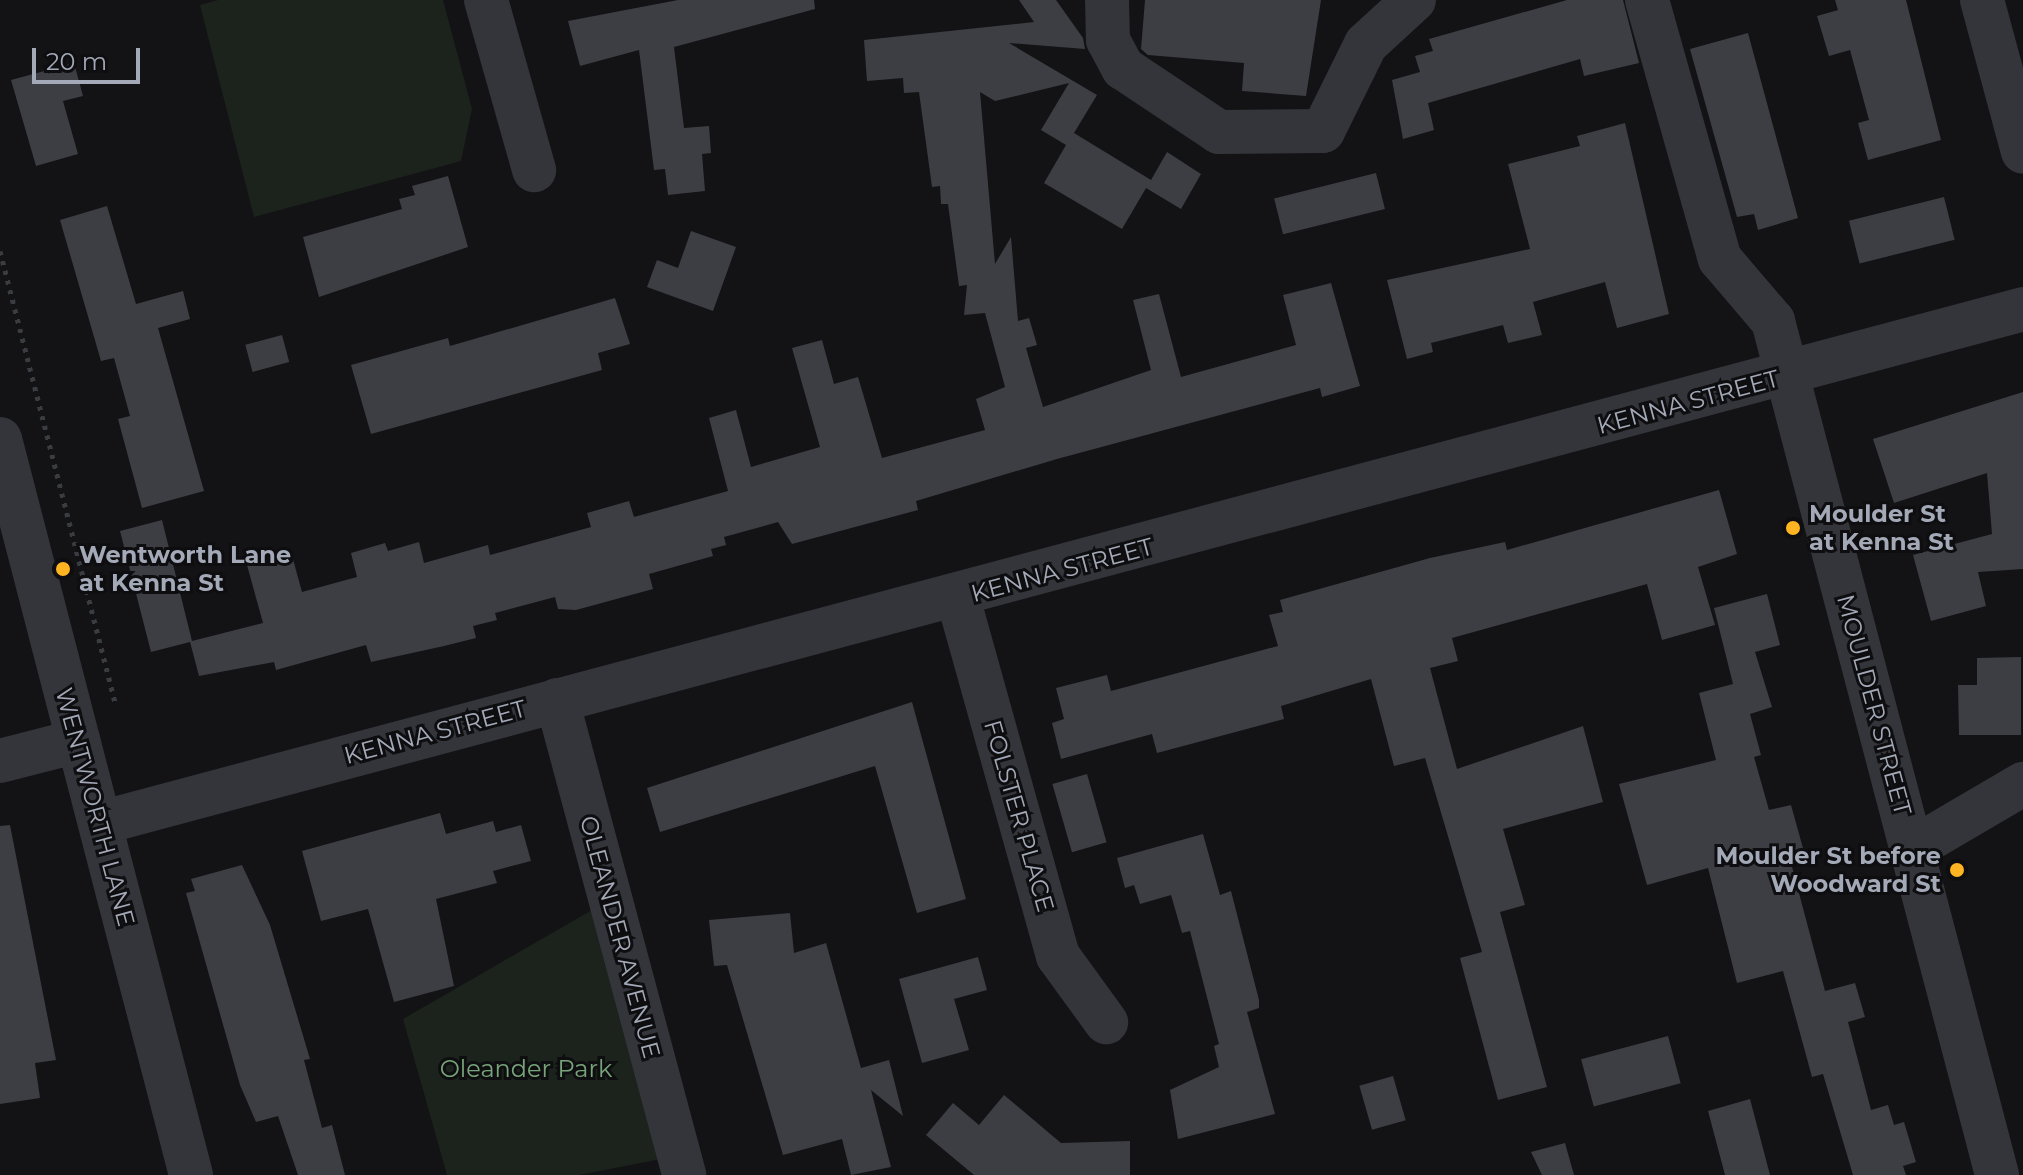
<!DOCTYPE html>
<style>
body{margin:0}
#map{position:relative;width:2023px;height:1175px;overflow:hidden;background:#131315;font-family:Montserrat,sans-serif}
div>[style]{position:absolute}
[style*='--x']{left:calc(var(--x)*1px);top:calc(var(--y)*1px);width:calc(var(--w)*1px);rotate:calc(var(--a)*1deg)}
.green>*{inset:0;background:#1b231c}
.building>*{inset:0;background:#3c3e43;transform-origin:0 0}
.path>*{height:5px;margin-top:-2.5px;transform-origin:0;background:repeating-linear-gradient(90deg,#393c41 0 4px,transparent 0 10px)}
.minor>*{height:44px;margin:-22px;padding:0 22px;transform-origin:22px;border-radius:22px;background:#33353a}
.dots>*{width:22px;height:22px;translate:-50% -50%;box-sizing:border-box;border:4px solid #0e0e10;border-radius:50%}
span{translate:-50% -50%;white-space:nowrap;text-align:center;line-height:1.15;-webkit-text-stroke:6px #0e0e10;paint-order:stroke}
.street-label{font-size:24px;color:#a3a9b7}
.poi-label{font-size:24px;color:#a3a9b7;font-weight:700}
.left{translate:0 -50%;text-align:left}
.right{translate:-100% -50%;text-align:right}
.park-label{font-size:24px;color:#78a47a}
.scale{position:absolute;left:32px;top:48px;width:108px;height:36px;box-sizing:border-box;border:4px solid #a3a9b7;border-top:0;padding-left:10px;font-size:24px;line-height:28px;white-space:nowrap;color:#a3a9b7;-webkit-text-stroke:6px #0e0e10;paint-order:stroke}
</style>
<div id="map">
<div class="green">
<div style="clip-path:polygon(218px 0,443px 0,472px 109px,461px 161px,254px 217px,200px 5px)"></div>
<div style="clip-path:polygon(592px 910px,661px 1159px,579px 1175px,447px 1175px,403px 1019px)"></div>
</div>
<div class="building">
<div style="clip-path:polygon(678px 0,814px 0,815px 9px,674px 47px,684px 128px,709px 126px,711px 153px,702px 154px,705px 191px,668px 195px,665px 169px,654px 170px,639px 50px,580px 66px,568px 21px)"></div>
<div style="clip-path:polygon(1019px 0,1056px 0,1083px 38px,1085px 49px,1009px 43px,1097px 95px,1074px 133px,1151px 180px,1167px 152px,1201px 174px,1181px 209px,1146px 188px,1149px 183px,1122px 229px,1044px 183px,1066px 145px,1041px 130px,1069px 83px,995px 101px,980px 92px,995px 264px,1011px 237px,1018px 321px,1029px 318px,1037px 345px,1026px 348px,1043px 407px,1151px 370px,1133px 300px,1159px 294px,1181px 377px,1296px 345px,1283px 295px,1331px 283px,1360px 386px,1322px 397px,1320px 388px,1057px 459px,916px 501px,918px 510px,792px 544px,778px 522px,724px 537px,726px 545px,711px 549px,713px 556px,649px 574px,653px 589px,576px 610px,558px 609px,555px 597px,495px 613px,497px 620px,473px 626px,476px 638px,444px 646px,371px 662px,366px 645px,276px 670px,274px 662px,199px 676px,190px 642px,151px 652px,120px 531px,162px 520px,192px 641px,263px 623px,247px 565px,291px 552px,302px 592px,357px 577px,351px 553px,385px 543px,388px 551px,419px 542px,424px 563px,488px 545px,490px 555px,591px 527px,587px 513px,629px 501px,634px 517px,728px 491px,709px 418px,736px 410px,751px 467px,820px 447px,792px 348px,822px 340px,834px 384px,858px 377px,882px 458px,985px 430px,976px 399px,1005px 387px,985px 313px,964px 315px,967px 285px,959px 286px,948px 204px,941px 204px,940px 186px,932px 187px,919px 92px,904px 93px,903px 78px,867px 81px,864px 40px,1034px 22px)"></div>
<div style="clip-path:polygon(1145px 0,1321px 0,1306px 96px,1242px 91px,1244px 63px,1148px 55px,1141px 49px)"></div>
<div style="clip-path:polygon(1567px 0,1623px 0,1639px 63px,1584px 76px,1580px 59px,1428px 103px,1434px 130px,1403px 139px,1392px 80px,1420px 72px,1415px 56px,1433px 51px,1429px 39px)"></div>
<div style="clip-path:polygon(1835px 0,1906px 0,1941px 140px,1868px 160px,1858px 123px,1869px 120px,1850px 50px,1829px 56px,1817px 16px,1838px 10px)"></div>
<div style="clip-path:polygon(1748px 33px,1798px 218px,1758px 230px,1754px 214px,1737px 217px,1690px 49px)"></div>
<div style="clip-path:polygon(74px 63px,83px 96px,63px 101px,78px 154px,36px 166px,11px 80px)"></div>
<div style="clip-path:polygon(1625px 123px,1669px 314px,1617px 328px,1605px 282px,1533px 302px,1542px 335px,1508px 343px,1503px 325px,1431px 343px,1433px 352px,1407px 359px,1387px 280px,1530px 249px,1508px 164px,1580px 146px,1577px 136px)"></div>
<div style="left:1376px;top:173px;width:37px;height:105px;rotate:76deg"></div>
<div style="clip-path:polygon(448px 176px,468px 247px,319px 297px,303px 237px,402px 209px,399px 199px,415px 195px,412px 186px)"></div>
<div style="left:1944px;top:197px;width:44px;height:98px;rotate:76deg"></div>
<div style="clip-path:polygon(107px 206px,136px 304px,183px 291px,190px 319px,158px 328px,204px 491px,142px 508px,118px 419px,130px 416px,114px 358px,101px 361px,60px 220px)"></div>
<div style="clip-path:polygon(691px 231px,736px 247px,713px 311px,647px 287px,657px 260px,678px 268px)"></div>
<div style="clip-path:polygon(615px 298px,630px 344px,598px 353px,602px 370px,371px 434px,351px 365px,448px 338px,450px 346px)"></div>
<div style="left:282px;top:335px;width:28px;height:38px;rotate:75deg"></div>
<div style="clip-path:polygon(2023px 392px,2023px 569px,1978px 572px,1986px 606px,1931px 621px,1913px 555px,1992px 534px,1987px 473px,1894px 503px,1873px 439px)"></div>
<div style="clip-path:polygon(1719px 490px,1737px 554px,1698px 567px,1715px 625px,1662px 640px,1647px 584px,1452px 638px,1458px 661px,1430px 668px,1457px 769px,1583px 726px,1603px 802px,1503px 829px,1525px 905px,1500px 912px,1547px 1087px,1498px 1100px,1460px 958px,1482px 952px,1425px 758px,1394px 766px,1371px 679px,1281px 706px,1284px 719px,1157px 753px,1152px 734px,1061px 759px,1052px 723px,1064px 719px,1056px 688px,1107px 675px,1111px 691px,1278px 646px,1269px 615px,1283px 612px,1280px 600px,1430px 558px,1505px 542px,1507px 550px)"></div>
<div style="clip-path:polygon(1767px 594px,1780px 645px,1755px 652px,1772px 707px,1750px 714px,1761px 755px,1754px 757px,1769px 810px,1791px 805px,1806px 859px,1791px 863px,1825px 991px,1855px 983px,1865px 1017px,1848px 1022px,1871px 1110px,1888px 1105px,1894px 1125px,1904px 1122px,1916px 1162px,1903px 1166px,1906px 1175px,1853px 1175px,1823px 1074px,1812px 1077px,1783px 971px,1737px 983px,1708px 868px,1647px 885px,1619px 784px,1716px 760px,1699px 693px,1733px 684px,1714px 608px)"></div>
<div style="clip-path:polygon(2021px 657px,2021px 735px,1959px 735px,1958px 685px,1977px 685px,1977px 658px)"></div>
<div style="clip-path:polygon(912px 702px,966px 899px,917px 913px,875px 766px,660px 832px,647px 788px)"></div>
<div style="left:1087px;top:774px;width:71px;height:36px;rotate:74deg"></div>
<div style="clip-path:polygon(440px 813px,446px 834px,493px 821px,496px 832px,521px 825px,531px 861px,493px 871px,497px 883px,436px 899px,454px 986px,394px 1002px,368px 909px,321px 921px,302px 851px)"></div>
<div style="clip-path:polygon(10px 825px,56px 1060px,35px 1063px,40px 1098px,0 1104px,0 826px)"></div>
<div style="clip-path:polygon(1203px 834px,1220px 895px,1231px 891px,1259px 1000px,1259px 1008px,1247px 1012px,1275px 1114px,1178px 1139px,1170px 1090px,1219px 1067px,1214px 1046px,1219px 1044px,1190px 931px,1182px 933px,1171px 895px,1140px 904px,1134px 885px,1125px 888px,1117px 858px)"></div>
<div style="clip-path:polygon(242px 865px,270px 925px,310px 1059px,304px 1060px,322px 1128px,332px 1125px,345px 1175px,298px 1175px,278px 1116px,256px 1122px,240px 1085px,186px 893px,195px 891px,191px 879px)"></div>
<div style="clip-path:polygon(790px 913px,794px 953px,826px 943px,861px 1068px,889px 1060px,903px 1116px,871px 1090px,891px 1167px,851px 1175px,842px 1139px,783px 1155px,727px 965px,714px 966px,709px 920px)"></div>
<div style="clip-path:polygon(978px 957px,987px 990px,954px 999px,969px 1050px,922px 1063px,899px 979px)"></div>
<div style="left:1668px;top:1036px;width:49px;height:90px;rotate:75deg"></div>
<div style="left:1393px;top:1076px;width:46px;height:35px;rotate:74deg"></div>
<div style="clip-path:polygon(1004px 1095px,1061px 1143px,1130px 1141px,1130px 1175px,974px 1175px,926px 1135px,953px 1103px,979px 1125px)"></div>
<div style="clip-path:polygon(1750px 1099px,1770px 1175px,1725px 1175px,1708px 1111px)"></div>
<div style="clip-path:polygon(1565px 1143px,1574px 1175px,1542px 1175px,1531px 1152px)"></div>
</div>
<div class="path">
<div style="--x:0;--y:251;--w:466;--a:75.7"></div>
</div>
<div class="minor">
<div style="--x:486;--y:0;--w:177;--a:74.2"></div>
<div style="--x:1107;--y:0;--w:40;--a:88.6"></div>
<div style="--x:1108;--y:40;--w:32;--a:62"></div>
<div style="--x:1123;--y:68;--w:115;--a:33.7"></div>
<div style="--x:1219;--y:132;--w:104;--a:-0.6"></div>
<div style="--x:1323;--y:131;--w:97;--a:-63.7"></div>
<div style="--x:1366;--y:44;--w:65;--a:-42.5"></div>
<div style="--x:1647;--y:0;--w:269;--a:74.3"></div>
<div style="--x:1720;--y:259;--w:82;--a:49.5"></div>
<div style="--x:1773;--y:321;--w:883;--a:75.3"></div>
<div style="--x:1982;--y:0;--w:157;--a:74.9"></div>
<div style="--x:0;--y:439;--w:760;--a:75.45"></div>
<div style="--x:958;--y:598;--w:372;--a:74.4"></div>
<div style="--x:1058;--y:956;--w:82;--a:54"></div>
<div style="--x:557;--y:700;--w:492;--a:75"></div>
<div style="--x:0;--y:761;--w:81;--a:-14.4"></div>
<div style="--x:100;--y:823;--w:1991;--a:-14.96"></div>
<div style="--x:1912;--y:849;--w:129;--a:-30.4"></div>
</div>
<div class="dots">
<div style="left:1793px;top:528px;background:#ffb421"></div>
<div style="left:63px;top:569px;background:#ffb421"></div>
<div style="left:1957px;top:870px;background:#ffb421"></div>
</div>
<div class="street-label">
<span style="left:1688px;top:402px;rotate:-15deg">KENNA STREET</span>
<span style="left:1062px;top:570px;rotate:-15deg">KENNA STREET</span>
<span style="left:1874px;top:705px;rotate:75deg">MOULDER STREET</span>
<span style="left:435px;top:732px;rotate:-15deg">KENNA STREET</span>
<span style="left:95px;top:807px;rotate:75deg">WENTWORTH LANE</span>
<span style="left:1019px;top:816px;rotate:74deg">FOLSTER PLACE</span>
<span style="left:620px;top:937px;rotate:75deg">OLEANDER AVENUE</span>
</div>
<div class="poi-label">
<span class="left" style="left:1809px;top:528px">Moulder St<br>at Kenna St</span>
<span class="left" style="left:79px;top:569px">Wentworth Lane<br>at Kenna St</span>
<span class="right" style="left:1941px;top:870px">Moulder St before<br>Woodward St</span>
</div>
<div class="park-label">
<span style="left:526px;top:1069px">Oleander Park</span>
</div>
<div class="scale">20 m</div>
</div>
